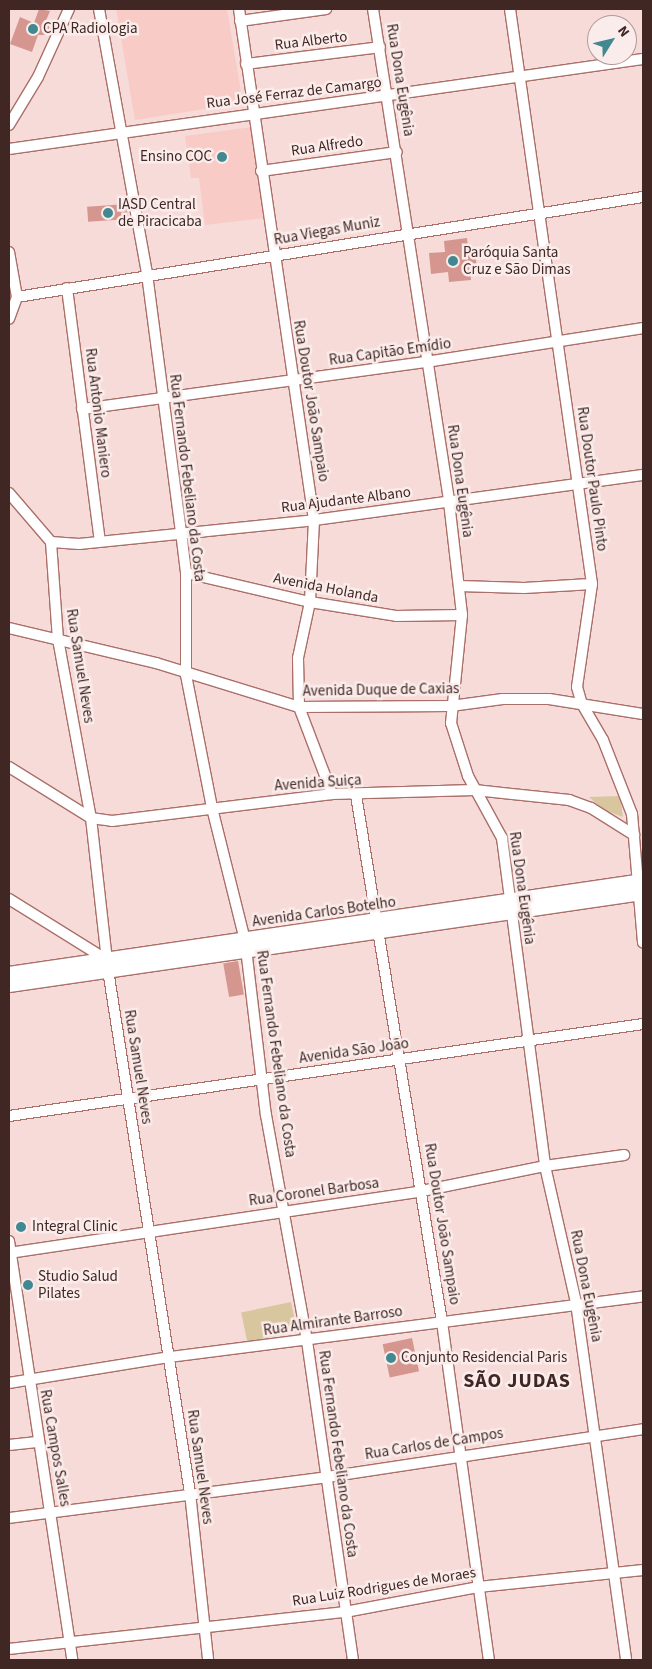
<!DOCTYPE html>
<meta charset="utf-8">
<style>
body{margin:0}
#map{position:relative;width:652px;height:1669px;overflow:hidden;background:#f7dbd8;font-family:"Source Sans 3",sans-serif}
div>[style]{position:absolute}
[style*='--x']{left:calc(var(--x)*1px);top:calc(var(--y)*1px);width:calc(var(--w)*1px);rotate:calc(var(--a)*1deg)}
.built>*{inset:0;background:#f8cbc6}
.green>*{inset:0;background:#d8c69f;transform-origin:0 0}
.building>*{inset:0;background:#d4968f;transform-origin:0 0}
.roads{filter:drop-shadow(1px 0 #aa6f69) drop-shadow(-1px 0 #aa6f69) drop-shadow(0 1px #aa6f69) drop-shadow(0 -1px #aa6f69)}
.street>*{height:10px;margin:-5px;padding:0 5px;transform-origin:5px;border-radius:5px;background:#fff}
.secondary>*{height:14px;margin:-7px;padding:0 7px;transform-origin:7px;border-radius:7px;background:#fff}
.dots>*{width:14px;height:14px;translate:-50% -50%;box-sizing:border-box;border:2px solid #faecea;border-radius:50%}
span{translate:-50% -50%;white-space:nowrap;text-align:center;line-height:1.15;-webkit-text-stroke:5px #faecea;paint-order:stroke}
.poi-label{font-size:15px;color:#402724}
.left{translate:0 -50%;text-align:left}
.right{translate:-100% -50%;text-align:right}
.street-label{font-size:15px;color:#402724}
.district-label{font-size:20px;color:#402724;font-weight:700;letter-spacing:1px}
.frame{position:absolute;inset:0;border:10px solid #402724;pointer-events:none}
.north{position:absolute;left:587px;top:15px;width:50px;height:50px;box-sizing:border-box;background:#faecea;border:1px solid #b09d9b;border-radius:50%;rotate:54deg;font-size:14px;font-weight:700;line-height:20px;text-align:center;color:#402724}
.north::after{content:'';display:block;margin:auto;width:18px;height:22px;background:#418891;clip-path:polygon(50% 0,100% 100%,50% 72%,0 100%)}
</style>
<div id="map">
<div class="built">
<div style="clip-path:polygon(116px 9px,227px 9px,243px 103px,135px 120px)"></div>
<div style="clip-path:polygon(252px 127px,264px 218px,205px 225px,199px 178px,191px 178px,185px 136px)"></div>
</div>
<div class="green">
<div style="clip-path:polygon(620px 796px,623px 817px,604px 810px,589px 797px)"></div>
<div style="left:291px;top:1302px;width:30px;height:51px;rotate:78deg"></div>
</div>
<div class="building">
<div style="clip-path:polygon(39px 9px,50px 11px,45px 23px,52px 25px,48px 35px,38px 35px,32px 52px,10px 44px,20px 17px,34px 23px)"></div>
<div style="left:127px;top:204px;width:15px;height:40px;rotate:86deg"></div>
<div style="clip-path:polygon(467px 238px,468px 248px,475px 247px,477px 270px,470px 270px,471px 280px,449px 282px,448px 272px,431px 274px,429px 253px,445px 252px,444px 241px)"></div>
<div style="left:238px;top:961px;width:34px;height:15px;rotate:80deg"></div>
<div style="left:412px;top:1338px;width:34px;height:30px;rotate:78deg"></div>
</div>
<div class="roads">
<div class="street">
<div style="--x:99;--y:9;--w:269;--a:79.7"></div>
<div style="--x:147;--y:274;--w:260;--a:82.5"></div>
<div style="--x:181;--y:532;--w:41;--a:83"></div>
<div style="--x:186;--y:573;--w:102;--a:90"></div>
<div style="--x:186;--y:675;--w:136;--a:78.9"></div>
<div style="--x:212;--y:808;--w:136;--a:76"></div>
<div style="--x:245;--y:940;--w:176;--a:83.2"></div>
<div style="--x:266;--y:1115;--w:230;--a:79.7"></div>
<div style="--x:307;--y:1341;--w:322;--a:81.8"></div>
<div style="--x:239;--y:9;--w:516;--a:81.65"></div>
<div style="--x:314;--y:520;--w:82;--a:92.8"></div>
<div style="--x:310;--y:602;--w:57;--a:102.1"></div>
<div style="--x:298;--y:658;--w:49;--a:88.8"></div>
<div style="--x:299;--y:707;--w:93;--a:69.2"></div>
<div style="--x:373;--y:9;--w:499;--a:81.2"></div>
<div style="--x:449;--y:502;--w:114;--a:83.4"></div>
<div style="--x:462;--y:615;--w:109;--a:95.8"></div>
<div style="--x:451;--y:723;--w:56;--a:72.2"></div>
<div style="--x:468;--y:776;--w:71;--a:61.3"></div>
<div style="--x:502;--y:838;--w:331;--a:82.5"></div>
<div style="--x:545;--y:1166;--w:140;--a:77.2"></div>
<div style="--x:576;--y:1303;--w:360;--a:82"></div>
<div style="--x:510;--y:9;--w:581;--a:81.88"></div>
<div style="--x:592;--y:584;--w:104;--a:98.3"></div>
<div style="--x:577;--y:687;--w:18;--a:74"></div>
<div style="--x:582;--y:704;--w:42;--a:59.7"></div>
<div style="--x:603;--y:740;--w:79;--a:68.6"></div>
<div style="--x:632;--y:814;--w:129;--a:85.1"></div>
<div style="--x:240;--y:21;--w:87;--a:-7.9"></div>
<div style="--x:246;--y:64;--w:135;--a:-7.2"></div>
<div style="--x:9;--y:125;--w:56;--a:-58.9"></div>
<div style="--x:38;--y:77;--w:75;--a:-65.5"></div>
<div style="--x:9;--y:149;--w:640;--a:-8.08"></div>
<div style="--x:261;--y:171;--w:137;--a:-8"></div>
<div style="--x:9;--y:252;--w:46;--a:79.9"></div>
<div style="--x:17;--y:297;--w:23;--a:110"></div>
<div style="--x:67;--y:288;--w:255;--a:82.6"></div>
<div style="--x:17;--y:297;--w:634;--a:-9.08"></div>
<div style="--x:82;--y:409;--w:347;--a:-7.8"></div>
<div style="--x:426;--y:362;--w:220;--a:-8.9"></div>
<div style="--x:9;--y:493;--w:65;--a:49.4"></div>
<div style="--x:51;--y:542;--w:97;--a:85.9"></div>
<div style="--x:58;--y:639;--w:182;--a:79.6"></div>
<div style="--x:91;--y:818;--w:153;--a:83.6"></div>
<div style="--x:108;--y:970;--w:529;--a:81.09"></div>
<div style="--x:190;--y:1493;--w:168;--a:83.8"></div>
<div style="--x:51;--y:542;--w:28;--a:4"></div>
<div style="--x:79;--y:544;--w:236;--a:-5.8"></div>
<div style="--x:314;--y:520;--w:332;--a:-7.8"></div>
<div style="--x:186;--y:573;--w:127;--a:13.2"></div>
<div style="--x:310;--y:602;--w:87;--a:9.2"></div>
<div style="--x:396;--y:616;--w:66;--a:-0.9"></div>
<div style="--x:459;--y:586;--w:65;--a:1.8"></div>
<div style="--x:524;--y:588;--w:68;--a:-3.4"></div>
<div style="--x:9;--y:628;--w:151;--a:13.4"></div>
<div style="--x:156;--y:663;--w:150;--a:17.1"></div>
<div style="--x:299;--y:707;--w:152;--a:-0.4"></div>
<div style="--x:451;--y:706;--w:52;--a:-7.7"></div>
<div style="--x:503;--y:699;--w:46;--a:0"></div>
<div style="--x:549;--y:699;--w:95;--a:9.1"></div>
<div style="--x:9;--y:767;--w:97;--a:31.9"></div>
<div style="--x:91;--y:818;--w:21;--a:8"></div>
<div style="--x:112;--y:821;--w:222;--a:-7"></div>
<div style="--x:332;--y:794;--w:143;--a:-1.6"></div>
<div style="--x:475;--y:790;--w:95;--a:6.1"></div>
<div style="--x:569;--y:800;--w:23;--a:20"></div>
<div style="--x:591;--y:808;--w:51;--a:32.1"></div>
<div style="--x:356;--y:795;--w:534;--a:80.73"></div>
<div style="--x:442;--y:1322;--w:341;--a:82.1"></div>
<div style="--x:9;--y:899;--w:115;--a:31.9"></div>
<div style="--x:9;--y:1116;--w:641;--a:-8.26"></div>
<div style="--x:9;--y:1241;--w:424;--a:81.4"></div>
<div style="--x:9;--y:1253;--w:418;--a:-8.5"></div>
<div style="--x:422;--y:1191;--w:126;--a:-11.5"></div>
<div style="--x:545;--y:1166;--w:80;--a:-7.9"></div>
<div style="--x:9;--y:1383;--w:163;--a:-9.2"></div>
<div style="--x:170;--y:1357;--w:477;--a:-7.3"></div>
<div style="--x:9;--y:1445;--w:28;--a:-6"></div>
<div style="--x:9;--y:1518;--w:321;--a:-7.3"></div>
<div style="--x:327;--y:1477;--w:320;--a:-8.6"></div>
<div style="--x:9;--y:1649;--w:338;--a:-6.3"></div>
<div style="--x:345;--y:1612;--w:135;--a:-10.6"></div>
<div style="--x:478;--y:1587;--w:166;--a:-5.9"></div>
</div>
<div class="secondary">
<div style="--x:9;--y:974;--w:641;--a:-8.35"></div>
<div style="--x:9;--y:985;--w:641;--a:-8.26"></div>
</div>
</div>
<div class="dots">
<div style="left:33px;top:29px;background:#418891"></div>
<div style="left:222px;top:157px;background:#418891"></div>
<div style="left:108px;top:213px;background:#418891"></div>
<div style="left:453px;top:261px;background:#418891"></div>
<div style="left:21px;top:1227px;background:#418891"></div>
<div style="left:28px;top:1285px;background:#418891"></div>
<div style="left:391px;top:1358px;background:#418891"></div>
</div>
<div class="poi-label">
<span class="left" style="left:43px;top:29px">CPA Radiologia</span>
<span class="right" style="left:212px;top:157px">Ensino COC</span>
<span class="left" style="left:118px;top:213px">IASD Central<br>de Piracicaba</span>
<span class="left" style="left:463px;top:261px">Paróquia Santa<br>Cruz e São Dimas</span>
<span class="left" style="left:32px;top:1227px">Integral Clinic</span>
<span class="left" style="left:38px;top:1285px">Studio Salud<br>Pilates</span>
<span class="left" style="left:401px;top:1358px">Conjunto Residencial Paris</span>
</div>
<div class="street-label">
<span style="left:311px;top:41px;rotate:-7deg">Rua Alberto</span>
<span style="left:400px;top:80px;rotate:81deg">Rua Dona Eugênia</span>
<span style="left:294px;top:93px;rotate:-7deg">Rua José Ferraz de Camargo</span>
<span style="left:327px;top:146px;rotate:-8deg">Rua Alfredo</span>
<span style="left:327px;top:231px;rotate:-10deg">Rua Viegas Muniz</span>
<span style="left:390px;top:352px;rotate:-8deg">Rua Capitão Emídio</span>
<span style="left:311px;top:401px;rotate:81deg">Rua Doutor João Sampaio</span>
<span style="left:98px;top:413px;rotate:83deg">Rua Antonio Maniero</span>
<span style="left:187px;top:478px;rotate:83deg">Rua Fernando Febeliano da Costa</span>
<span style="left:592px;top:479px;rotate:82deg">Rua Doutor Paulo Pinto</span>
<span style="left:460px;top:481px;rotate:82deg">Rua Dona Eugênia</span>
<span style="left:346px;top:500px;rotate:-7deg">Rua Ajudante Albano</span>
<span style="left:326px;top:588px;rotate:11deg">Avenida Holanda</span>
<span style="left:80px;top:666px;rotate:81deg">Rua Samuel Neves</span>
<span style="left:381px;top:690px;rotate:-1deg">Avenida Duque de Caxias</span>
<span style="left:318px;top:783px;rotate:-4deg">Avenida Suiça</span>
<span style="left:522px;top:888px;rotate:82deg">Rua Dona Eugênia</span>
<span style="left:324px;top:912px;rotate:-8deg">Avenida Carlos Botelho</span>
<span style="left:354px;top:1051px;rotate:-8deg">Avenida São João</span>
<span style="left:276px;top:1054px;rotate:82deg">Rua Fernando Febeliano da Costa</span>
<span style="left:138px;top:1067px;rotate:81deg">Rua Samuel Neves</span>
<span style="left:314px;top:1192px;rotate:-8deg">Rua Coronel Barbosa</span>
<span style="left:442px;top:1224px;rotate:81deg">Rua Doutor João Sampaio</span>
<span style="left:586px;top:1286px;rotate:79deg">Rua Dona Eugênia</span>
<span style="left:333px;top:1321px;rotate:-8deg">Rua Almirante Barroso</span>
<span style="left:434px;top:1444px;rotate:-9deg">Rua Carlos de Campos</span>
<span style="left:55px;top:1448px;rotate:80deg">Rua Campos Salles</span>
<span style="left:338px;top:1454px;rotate:82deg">Rua Fernando Febeliano da Costa</span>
<span style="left:200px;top:1467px;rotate:82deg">Rua Samuel Neves</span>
<span style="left:384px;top:1587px;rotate:-9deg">Rua Luiz Rodrigues de Moraes</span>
</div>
<div class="district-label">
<span style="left:517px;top:1381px">SÃO JUDAS</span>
</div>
<div class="frame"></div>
<div class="north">N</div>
</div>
